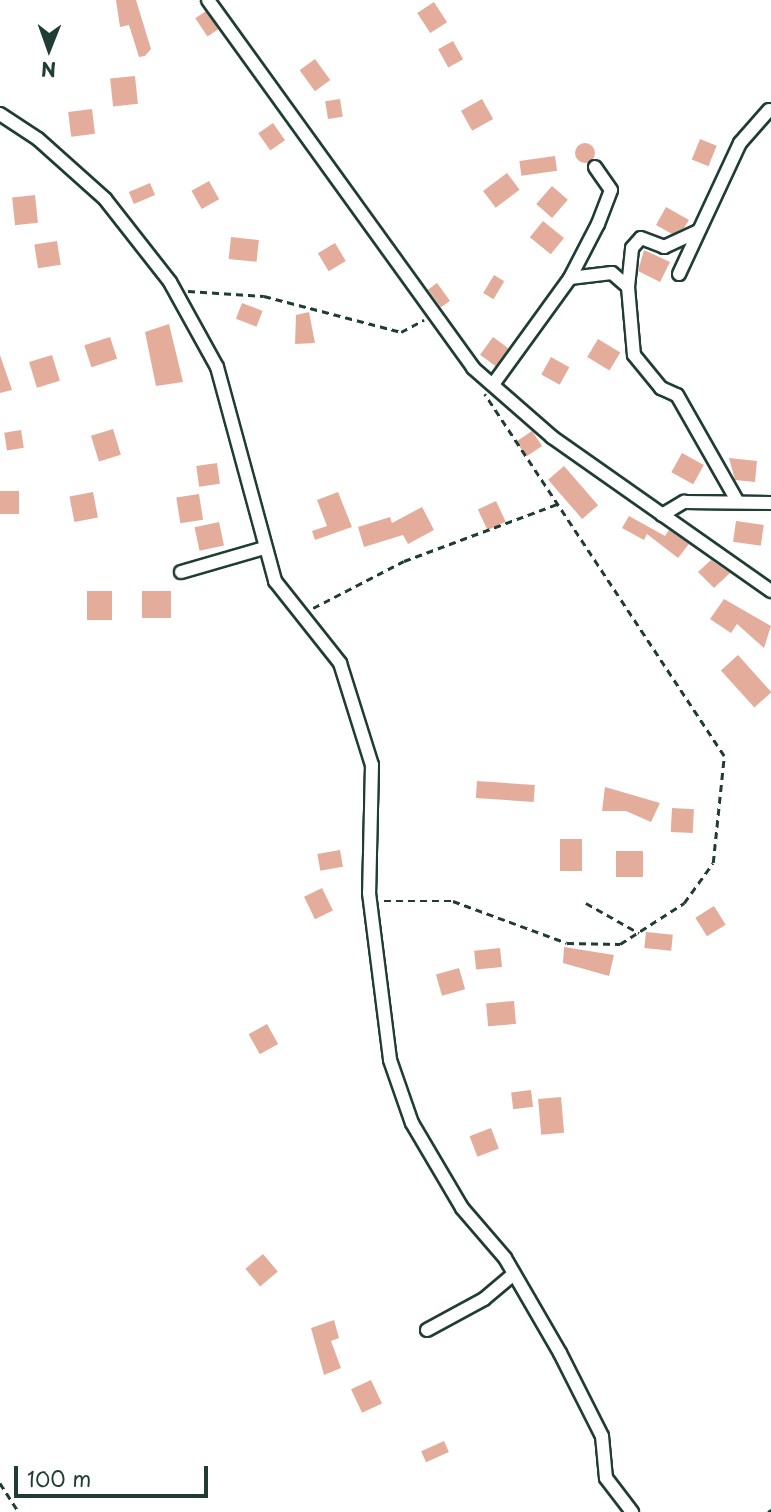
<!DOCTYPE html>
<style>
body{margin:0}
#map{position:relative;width:771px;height:1512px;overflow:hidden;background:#fff;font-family:"Playpen Sans",sans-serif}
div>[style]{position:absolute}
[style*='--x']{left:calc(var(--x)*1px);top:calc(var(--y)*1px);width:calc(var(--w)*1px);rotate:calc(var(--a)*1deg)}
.building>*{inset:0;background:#e4ad9b;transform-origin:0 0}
.round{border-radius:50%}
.path>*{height:2.5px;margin-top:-1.25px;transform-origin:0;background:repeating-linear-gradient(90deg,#1f3d34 0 7px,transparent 0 12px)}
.roads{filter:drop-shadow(2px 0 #1f3d34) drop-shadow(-2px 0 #1f3d34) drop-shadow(0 2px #1f3d34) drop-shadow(0 -2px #1f3d34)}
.street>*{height:12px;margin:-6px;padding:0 6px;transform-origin:6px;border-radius:6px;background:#fff}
span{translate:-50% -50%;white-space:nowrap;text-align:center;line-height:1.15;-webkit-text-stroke:5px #fff;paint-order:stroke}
.north{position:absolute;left:14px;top:14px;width:70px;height:70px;-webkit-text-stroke:5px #fff;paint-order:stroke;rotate:181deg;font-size:19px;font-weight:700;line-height:28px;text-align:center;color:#1f3d34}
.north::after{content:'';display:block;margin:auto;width:24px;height:32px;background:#1f3d34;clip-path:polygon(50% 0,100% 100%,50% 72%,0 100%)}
.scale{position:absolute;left:14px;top:1466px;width:194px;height:32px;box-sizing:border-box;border:4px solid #1f3d34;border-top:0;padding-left:9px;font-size:21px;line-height:24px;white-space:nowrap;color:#1f3d34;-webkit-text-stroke:5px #fff;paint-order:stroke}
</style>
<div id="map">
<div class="building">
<div style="clip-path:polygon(116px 0,136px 0,151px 49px,145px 56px,139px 57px,129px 25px,120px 27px)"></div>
<div style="left:434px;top:2px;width:24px;height:20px;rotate:57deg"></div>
<div style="left:206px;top:11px;width:22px;height:13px;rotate:56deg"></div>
<div style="left:453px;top:41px;width:21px;height:17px;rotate:61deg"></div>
<div style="left:315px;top:59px;width:26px;height:19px;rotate:54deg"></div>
<div style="left:135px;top:76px;width:28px;height:25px;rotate:84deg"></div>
<div style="left:340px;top:99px;width:18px;height:15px;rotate:81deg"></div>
<div style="left:482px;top:99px;width:23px;height:24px;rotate:61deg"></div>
<div style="left:92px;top:109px;width:25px;height:24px;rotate:83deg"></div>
<div style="left:273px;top:123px;width:21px;height:18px;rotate:55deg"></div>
<div style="left:700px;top:139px;width:18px;height:22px;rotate:22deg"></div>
<div class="round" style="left:575px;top:143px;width:20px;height:20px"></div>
<div style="left:555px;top:156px;width:15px;height:36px;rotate:82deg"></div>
<div style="left:507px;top:173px;width:21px;height:30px;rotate:53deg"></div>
<div style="left:209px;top:181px;width:21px;height:20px;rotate:61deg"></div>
<div style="left:150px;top:183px;width:13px;height:23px;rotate:67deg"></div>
<div style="left:552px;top:186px;width:21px;height:24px;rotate:41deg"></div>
<div style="left:35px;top:195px;width:28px;height:23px;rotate:84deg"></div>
<div style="clip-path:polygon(666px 207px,689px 220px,684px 228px,672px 234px,656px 225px)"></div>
<div style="left:543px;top:221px;width:27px;height:21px;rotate:39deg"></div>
<div style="left:231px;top:237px;width:28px;height:22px;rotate:6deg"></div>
<div style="left:57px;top:241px;width:24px;height:23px;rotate:81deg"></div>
<div style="left:335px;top:243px;width:21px;height:20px;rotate:59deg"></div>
<div style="clip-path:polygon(644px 250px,670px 262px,660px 282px,638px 271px)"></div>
<div style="left:494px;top:275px;width:12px;height:21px;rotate:31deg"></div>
<div style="left:437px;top:283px;width:22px;height:11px;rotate:54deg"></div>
<div style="left:242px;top:303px;width:22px;height:17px;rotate:21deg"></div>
<div style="clip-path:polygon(309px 312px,315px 343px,295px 344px,296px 315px)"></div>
<div style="clip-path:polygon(169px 324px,183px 382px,156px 386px,145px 332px)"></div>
<div style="left:110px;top:337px;width:23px;height:27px;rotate:72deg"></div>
<div style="left:493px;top:337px;width:19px;height:22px;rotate:36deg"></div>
<div style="left:598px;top:339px;width:26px;height:21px;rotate:31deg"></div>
<div style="clip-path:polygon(0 355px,12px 390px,0 393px)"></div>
<div style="left:52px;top:355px;width:27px;height:24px;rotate:73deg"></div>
<div style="left:551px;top:357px;width:21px;height:20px;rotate:29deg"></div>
<div style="left:113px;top:429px;width:27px;height:23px;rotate:73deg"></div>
<div style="left:21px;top:430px;width:18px;height:17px;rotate:81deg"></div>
<div style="left:532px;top:431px;width:18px;height:19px;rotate:56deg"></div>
<div style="left:682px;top:453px;width:25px;height:22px;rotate:29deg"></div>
<div style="clip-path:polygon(729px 458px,757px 461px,755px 482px,735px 480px)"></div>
<div style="left:217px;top:463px;width:21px;height:21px;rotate:82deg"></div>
<div style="left:564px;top:466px;width:52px;height:21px;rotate:49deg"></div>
<div style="left:0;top:491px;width:19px;height:23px"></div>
<div style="left:93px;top:492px;width:26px;height:24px;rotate:79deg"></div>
<div style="clip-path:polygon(338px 492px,352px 527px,315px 540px,312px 531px,327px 526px,317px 500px)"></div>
<div style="left:199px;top:494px;width:26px;height:23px;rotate:81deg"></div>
<div style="left:496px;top:501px;width:23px;height:20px;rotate:65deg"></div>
<div style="clip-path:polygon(422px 507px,434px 530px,408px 544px,403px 535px,364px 547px,358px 527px,390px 517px,392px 523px)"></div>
<div style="clip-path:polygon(629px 516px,665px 536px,669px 530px,689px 544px,678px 558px,647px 534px,644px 540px,622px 528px)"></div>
<div style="left:736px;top:521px;width:28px;height:21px;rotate:8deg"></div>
<div style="left:219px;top:522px;width:24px;height:25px;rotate:78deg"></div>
<div style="clip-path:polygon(711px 560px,730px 573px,714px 588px,698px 572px)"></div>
<div style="left:112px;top:591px;width:29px;height:25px;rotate:90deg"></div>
<div style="left:142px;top:591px;width:29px;height:27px"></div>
<div style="clip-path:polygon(724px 599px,771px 626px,764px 648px,737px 624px,731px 633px,710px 619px)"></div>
<div style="left:738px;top:655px;width:50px;height:23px;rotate:48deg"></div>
<div style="left:477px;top:781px;width:58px;height:17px;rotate:4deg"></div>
<div style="clip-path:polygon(605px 787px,660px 803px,651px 822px,626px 811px,602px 811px)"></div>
<div style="left:672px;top:808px;width:22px;height:24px;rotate:3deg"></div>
<div style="left:560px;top:839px;width:22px;height:32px"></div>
<div style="left:340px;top:850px;width:17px;height:23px;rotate:80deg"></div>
<div style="left:616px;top:851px;width:27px;height:26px"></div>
<div style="left:322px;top:888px;width:25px;height:20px;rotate:64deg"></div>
<div style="left:714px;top:906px;width:22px;height:22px;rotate:58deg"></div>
<div style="left:646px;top:932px;width:27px;height:16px;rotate:6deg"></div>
<div style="clip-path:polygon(564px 947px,614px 955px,609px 976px,563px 963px)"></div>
<div style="left:500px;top:948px;width:19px;height:26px;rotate:84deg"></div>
<div style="left:459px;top:968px;width:22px;height:24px;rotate:74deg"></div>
<div style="left:514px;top:1001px;width:23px;height:28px;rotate:85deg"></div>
<div style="left:267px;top:1024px;width:23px;height:21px;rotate:61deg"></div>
<div style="left:531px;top:1090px;width:17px;height:20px;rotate:83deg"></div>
<div style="left:561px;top:1097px;width:36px;height:23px;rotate:85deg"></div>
<div style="left:491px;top:1128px;width:22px;height:23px;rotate:69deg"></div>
<div style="left:263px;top:1254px;width:23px;height:23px;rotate:50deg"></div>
<div style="clip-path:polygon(334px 1320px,339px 1338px,331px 1341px,341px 1368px,324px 1375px,311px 1328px)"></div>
<div style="left:371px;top:1380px;width:26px;height:22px;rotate:65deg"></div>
<div style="left:444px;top:1441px;width:12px;height:25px;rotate:66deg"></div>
</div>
<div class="path">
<div style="--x:188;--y:291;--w:76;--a:3.8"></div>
<div style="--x:264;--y:296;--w:142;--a:14.7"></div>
<div style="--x:401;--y:332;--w:26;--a:-28"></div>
<div style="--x:313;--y:608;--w:102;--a:-27.3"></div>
<div style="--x:404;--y:561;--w:163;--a:-20.4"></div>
<div style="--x:384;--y:901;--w:69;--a:0"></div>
<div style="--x:453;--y:901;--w:121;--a:20.2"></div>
<div style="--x:567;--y:943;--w:53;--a:1.1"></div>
<div style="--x:620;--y:944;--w:76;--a:-32.6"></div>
<div style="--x:684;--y:903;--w:49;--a:-54.1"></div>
<div style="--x:713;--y:863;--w:108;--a:-84.1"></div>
<div style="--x:724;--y:756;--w:434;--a:-123.5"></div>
<div style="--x:586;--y:903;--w:61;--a:29.5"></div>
<div style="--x:0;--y:1483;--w:35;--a:57"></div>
<div style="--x:768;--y:1512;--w:4;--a:-34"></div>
</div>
<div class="roads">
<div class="street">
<div style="--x:208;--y:0;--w:453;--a:54.2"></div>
<div style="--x:473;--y:368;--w:105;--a:41.1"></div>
<div style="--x:552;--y:437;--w:268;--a:35.1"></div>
<div style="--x:0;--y:114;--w:45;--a:33.3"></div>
<div style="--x:38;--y:139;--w:90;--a:41.8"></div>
<div style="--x:105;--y:199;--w:105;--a:51.9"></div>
<div style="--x:170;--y:282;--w:97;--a:61.1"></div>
<div style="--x:217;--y:367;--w:222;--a:74.8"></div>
<div style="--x:275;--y:581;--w:105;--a:51.6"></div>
<div style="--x:340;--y:663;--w:107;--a:72.6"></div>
<div style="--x:372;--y:765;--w:128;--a:91.3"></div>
<div style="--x:369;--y:893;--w:168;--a:82.8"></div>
<div style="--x:390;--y:1060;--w:67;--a:70.8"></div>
<div style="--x:412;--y:1123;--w:99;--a:59.5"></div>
<div style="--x:462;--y:1208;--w:66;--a:49.3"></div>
<div style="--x:505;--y:1258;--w:110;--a:59.9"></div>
<div style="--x:560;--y:1353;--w:93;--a:63.2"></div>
<div style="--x:602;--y:1436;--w:42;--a:84.6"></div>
<div style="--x:606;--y:1478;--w:43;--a:52.6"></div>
<div style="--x:679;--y:274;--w:45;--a:-65.1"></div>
<div style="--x:570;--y:278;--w:42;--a:-6.8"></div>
<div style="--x:612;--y:273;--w:21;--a:41"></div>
<div style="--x:628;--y:287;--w:39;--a:-84"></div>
<div style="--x:632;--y:248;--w:13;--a:-48"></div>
<div style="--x:641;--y:238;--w:25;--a:21"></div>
<div style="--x:664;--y:247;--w:38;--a:-25"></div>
<div style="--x:699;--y:231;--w:97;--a:-65"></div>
<div style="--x:740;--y:143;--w:44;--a:-48.7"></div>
<div style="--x:628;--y:287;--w:68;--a:85"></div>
<div style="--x:634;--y:355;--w:43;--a:50.7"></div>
<div style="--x:661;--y:388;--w:17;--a:24"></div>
<div style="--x:677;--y:395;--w:120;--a:60.4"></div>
<div style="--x:494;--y:383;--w:130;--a:-54.1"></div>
<div style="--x:570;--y:278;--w:61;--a:-62.6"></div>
<div style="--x:598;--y:224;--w:36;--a:-69"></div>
<div style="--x:611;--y:190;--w:28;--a:-125"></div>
<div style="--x:662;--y:515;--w:26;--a:-31"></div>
<div style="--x:684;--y:502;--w:87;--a:0.7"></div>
<div style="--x:181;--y:572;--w:86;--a:-16.1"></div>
<div style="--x:427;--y:1330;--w:65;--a:-28.5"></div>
<div style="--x:484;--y:1299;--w:39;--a:-40"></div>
</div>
</div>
<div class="north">N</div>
<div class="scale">100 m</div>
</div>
